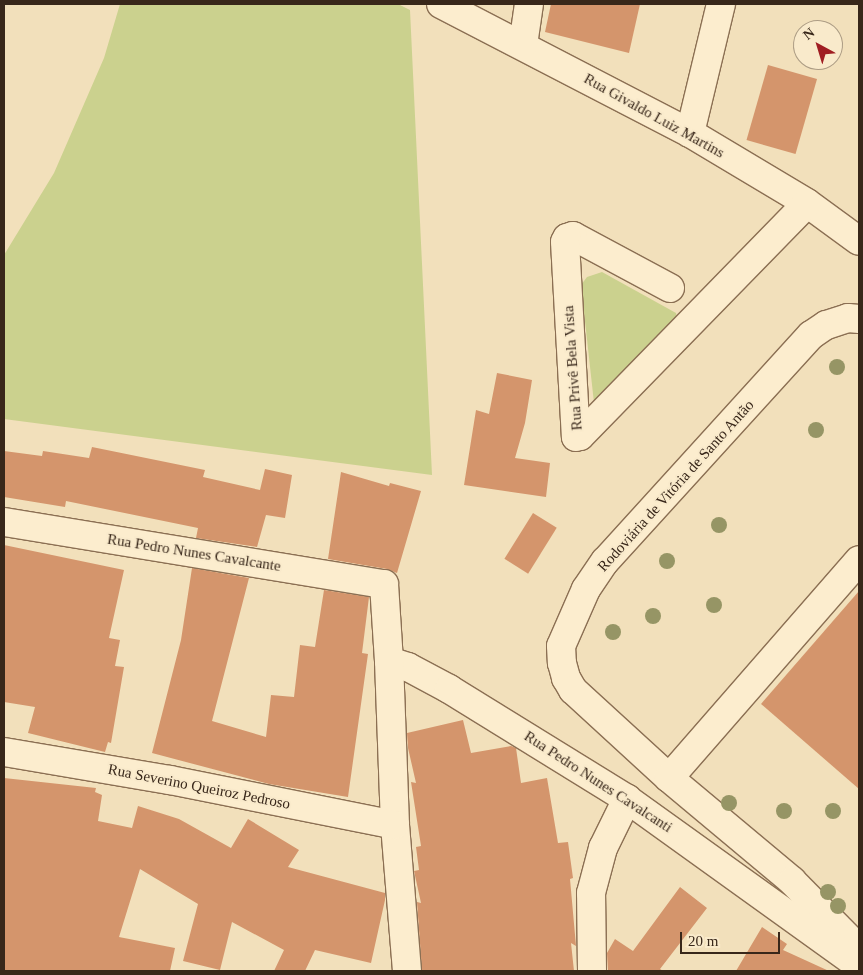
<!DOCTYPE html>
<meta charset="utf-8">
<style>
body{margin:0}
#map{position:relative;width:863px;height:975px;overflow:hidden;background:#f2e0bb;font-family:"Times New Roman",serif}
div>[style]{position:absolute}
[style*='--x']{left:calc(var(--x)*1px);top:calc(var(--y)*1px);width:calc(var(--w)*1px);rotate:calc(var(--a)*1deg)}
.green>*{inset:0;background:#cbd18e}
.building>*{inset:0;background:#d4956c;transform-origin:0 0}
.roads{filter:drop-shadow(1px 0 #8b6f53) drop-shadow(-1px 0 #8b6f53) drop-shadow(0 1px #8b6f53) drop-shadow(0 -1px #8b6f53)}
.minor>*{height:28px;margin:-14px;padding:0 14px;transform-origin:14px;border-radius:14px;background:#fcedce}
.trees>*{width:16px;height:16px;margin:-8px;border-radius:50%;background:#969565}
span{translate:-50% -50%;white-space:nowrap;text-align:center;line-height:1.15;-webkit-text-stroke:4px #f9eacb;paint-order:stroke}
.street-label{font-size:15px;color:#38271a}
.frame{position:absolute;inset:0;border:5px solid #38271a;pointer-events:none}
.north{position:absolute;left:793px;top:20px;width:50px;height:50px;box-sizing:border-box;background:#f9eacb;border:1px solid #ac9c84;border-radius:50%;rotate:321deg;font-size:14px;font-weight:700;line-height:20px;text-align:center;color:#38271a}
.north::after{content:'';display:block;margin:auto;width:18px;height:22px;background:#a01d22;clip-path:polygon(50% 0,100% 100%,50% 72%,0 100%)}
.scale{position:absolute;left:680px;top:932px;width:100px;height:22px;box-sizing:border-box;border:2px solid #38271a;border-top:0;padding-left:6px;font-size:15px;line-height:18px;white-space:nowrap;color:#38271a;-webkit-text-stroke:4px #f9eacb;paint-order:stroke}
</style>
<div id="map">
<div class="green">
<div style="clip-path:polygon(120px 4px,398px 4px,410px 10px,432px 475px,4px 419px,4px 255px,54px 173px,104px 58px)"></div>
<div style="clip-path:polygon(602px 272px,676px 313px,678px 324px,595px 412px,581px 285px,587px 277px)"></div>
</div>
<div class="building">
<div style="clip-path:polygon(551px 4px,640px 4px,629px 53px,545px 32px)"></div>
<div style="left:768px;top:65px;width:51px;height:78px;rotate:16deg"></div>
<div style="clip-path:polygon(497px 373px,532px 380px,525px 423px,515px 458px,550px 463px,546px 497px,464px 485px,476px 410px,489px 414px)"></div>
<div style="clip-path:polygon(92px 447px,205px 470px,203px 477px,260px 490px,265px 469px,292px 475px,285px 518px,266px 515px,257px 547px,196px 538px,198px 528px,66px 501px,65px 507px,4px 497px,4px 451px,42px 456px,43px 451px,89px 458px)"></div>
<div style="clip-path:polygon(341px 472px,389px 486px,390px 483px,421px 491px,397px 573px,387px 569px,328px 559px)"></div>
<div style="left:533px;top:513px;width:28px;height:54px;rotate:32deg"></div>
<div style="clip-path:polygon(4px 545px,124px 570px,109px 638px,120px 640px,115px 666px,124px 667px,111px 743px,108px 742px,105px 752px,28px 733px,35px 707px,4px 702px)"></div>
<div style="clip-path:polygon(192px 568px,249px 578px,212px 721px,266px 737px,271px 695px,294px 697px,300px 645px,315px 647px,324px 590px,369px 597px,362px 653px,368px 654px,348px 797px,269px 784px,152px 753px,181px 640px)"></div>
<div style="clip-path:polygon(859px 591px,859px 789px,761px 704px)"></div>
<div style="clip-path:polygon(463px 720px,471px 753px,511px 746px,516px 748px,521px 783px,547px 778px,558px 843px,568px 842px,573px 878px,570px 879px,576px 946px,571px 943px,574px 971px,422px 971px,417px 902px,421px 903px,414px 871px,419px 870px,416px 847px,421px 846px,411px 782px,416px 783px,408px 748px,407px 733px)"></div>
<div style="clip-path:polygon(4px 778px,96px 788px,95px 792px,102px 795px,98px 821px,132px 828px,138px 806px,179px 819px,231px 848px,248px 819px,299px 850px,288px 867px,385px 893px,385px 900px,371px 963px,315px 950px,305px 971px,274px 971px,284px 950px,232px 922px,220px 970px,183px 961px,198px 904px,140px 869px,119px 937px,175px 948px,170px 971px,4px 971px)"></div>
<div style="clip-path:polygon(680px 887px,707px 908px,660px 969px,663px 971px,608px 971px,607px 953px,615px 939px,633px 951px)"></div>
<div style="clip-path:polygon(762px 927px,787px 944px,783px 950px,829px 971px,736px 971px)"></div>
</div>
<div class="roads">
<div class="minor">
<div style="--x:441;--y:4;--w:280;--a:27.4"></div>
<div style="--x:690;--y:133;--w:136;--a:30.9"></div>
<div style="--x:807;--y:203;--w:64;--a:36.2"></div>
<div style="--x:523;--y:45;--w:41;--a:-81.7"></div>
<div style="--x:690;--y:133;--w:133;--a:-76.5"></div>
<div style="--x:670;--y:288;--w:110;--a:-151.8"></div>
<div style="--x:573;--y:236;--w:6;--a:162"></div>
<div style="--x:567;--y:238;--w:4;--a:117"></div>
<div style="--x:565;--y:242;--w:195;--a:86.8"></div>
<div style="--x:576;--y:437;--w:4;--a:-14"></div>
<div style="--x:580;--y:436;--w:325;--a:-45.7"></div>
<div style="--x:859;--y:319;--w:11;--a:-175"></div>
<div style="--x:848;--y:318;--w:23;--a:162"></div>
<div style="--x:826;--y:325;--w:18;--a:146"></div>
<div style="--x:811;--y:335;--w:306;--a:132.3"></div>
<div style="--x:605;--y:561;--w:34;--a:124"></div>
<div style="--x:586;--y:589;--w:62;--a:113.7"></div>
<div style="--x:561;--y:646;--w:17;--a:87"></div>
<div style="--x:562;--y:663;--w:16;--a:75"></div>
<div style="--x:566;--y:678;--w:14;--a:60"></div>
<div style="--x:573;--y:690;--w:130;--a:42.5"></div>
<div style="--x:669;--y:778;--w:160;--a:39.9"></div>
<div style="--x:792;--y:881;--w:95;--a:45.4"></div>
<div style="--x:4;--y:522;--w:385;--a:9.3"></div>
<div style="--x:384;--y:584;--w:77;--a:86.3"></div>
<div style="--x:389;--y:661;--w:20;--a:18"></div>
<div style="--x:408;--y:667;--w:47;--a:28.2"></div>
<div style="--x:449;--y:689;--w:209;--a:31.7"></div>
<div style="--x:627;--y:799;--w:286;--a:35.7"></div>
<div style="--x:389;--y:661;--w:164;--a:87.9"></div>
<div style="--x:395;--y:825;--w:146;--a:85.3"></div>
<div style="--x:4;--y:752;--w:168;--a:9.6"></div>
<div style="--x:170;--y:780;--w:229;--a:11.3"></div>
<div style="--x:669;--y:778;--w:289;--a:-48.9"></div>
<div style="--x:592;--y:971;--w:78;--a:-90.7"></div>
<div style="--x:591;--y:893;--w:47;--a:-75.1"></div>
<div style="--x:603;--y:848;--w:55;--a:-63.9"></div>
</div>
</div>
<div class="trees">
<div style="left:837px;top:367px"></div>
<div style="left:816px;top:430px"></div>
<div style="left:719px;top:525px"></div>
<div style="left:667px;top:561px"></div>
<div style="left:714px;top:605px"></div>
<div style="left:653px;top:616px"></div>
<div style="left:613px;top:632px"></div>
<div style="left:729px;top:803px"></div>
<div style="left:784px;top:811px"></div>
<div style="left:833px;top:811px"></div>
<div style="left:828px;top:892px"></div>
<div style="left:838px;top:906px"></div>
</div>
<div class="street-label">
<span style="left:654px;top:116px;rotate:29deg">Rua Givaldo Luiz Martins</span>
<span style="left:573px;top:368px;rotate:-94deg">Rua Privê Bela Vista</span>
<span style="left:676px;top:486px;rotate:-48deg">Rodoviária de Vitória de Santo Antão</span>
<span style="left:194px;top:553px;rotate:9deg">Rua Pedro Nunes Cavalcante</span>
<span style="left:598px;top:782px;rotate:33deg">Rua Pedro Nunes Cavalcanti</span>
<span style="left:199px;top:787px;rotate:11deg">Rua Severino Queiroz Pedroso</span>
</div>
<div class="frame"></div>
<div class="north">N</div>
<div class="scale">20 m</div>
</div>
